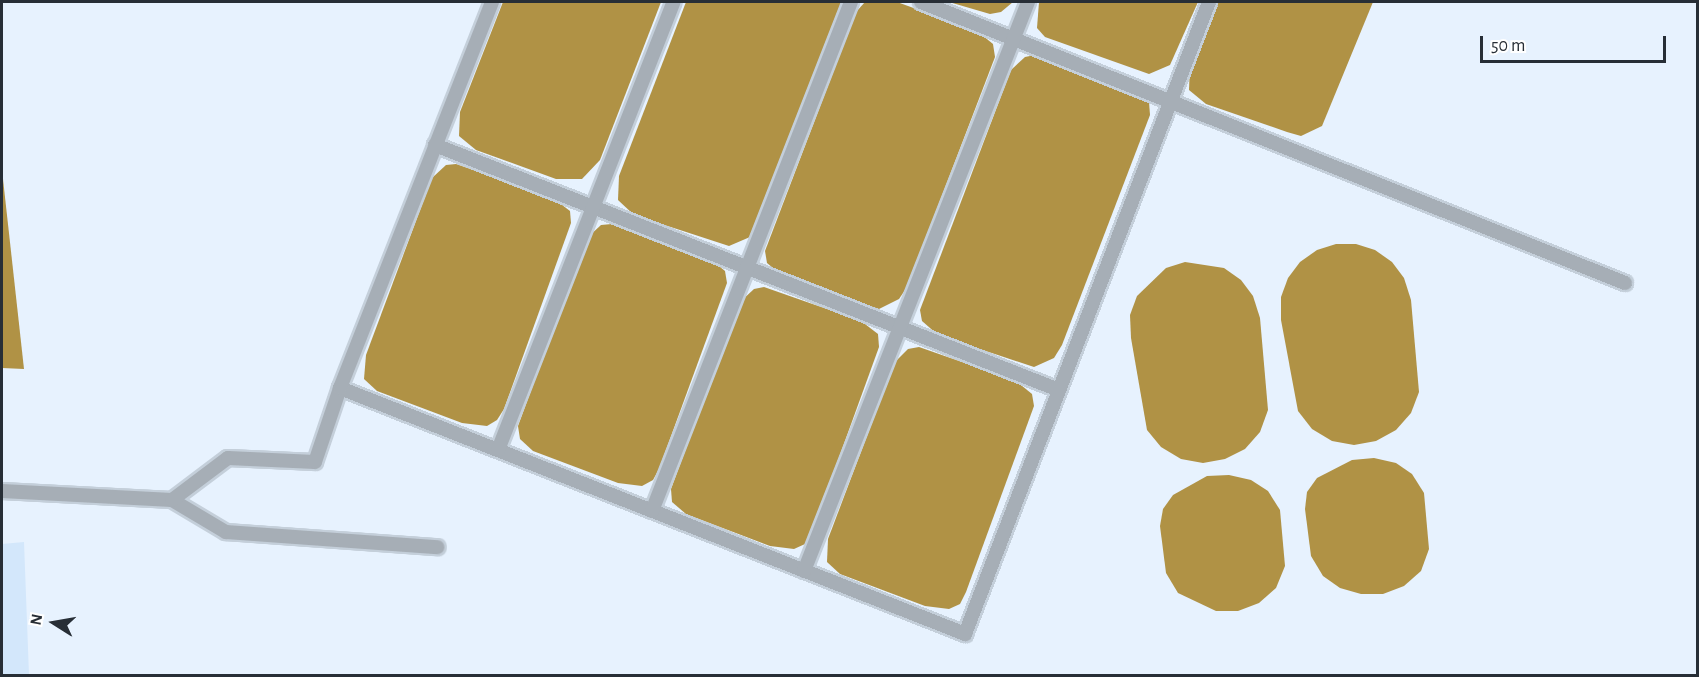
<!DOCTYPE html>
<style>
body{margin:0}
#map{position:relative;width:1699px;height:677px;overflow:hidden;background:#e7f2fe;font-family:"Alegreya Sans",sans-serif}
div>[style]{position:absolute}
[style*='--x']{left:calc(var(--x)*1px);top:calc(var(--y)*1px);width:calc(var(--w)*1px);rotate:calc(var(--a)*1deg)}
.built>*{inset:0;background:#d3e7fb}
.water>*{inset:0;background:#b09245}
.roads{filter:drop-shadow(2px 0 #c4cfda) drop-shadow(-2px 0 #c4cfda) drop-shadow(0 2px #c4cfda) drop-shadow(0 -2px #c4cfda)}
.lane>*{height:14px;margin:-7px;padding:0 7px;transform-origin:7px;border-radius:7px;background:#a6aeb6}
span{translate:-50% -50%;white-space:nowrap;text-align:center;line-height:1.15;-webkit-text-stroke:6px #fff;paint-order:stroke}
.frame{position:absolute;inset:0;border:3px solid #272e36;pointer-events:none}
.north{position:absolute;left:24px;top:593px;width:60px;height:60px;-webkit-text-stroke:4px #fff;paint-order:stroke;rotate:281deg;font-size:16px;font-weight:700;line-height:24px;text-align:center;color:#272e36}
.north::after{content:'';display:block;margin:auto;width:21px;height:27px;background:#272e36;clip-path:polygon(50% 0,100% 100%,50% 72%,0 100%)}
.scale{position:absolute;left:1480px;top:36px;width:186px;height:27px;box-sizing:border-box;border:3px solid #272e36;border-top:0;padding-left:8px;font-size:18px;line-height:21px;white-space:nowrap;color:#272e36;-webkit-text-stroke:4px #fff;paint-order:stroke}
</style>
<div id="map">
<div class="built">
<div style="clip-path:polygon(24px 542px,29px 675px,2px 675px,2px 544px)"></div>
</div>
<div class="water">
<div style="clip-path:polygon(503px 2px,661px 2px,600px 160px,582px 179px,556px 179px,476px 150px,459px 136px,460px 112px)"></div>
<div style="clip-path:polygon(686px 2px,844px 2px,758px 225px,750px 237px,729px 246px,634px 215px,618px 200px,619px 176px)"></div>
<div style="clip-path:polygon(865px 2px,897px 2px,977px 31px,993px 44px,995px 57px,907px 287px,899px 299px,879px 309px,784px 277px,767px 263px,765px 251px,856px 12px)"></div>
<div style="clip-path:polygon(949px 2px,1013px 2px,1001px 12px,990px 14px)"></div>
<div style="clip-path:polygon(1039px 2px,1198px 2px,1170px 65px,1149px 74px,1045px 37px,1037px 28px)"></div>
<div style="clip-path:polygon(1215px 2px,1373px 2px,1322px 126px,1301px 136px,1287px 132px,1206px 104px,1189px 90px,1190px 65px)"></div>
<div style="clip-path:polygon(1035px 55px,1141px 95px,1149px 102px,1150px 115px,1062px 345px,1054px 358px,1034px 367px,938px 335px,922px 321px,920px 310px,1011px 70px,1025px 57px)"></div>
<div style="clip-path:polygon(456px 164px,553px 198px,570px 211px,571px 223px,504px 409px,497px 420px,487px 426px,462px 423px,377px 391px,364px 379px,366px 355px,432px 178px,446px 165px)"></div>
<div style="clip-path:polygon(2px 170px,24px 369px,2px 368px)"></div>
<div style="clip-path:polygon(612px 224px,709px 258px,725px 271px,727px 283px,659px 469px,653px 480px,642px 486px,618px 483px,533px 451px,520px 439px,518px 426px,587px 238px,601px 225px)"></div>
<div style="clip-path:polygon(1336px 244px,1356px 244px,1375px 250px,1392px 262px,1404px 278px,1411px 300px,1419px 392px,1411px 413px,1396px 430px,1376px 441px,1354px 445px,1332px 441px,1312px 429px,1298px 411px,1281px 320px,1281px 297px,1288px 278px,1300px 262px,1317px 250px)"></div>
<div style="clip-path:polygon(1185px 262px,1224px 268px,1241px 280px,1253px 296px,1260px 318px,1268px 410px,1260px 432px,1245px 449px,1225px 459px,1203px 463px,1181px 459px,1161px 447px,1147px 430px,1131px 338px,1130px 315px,1137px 296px,1166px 268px)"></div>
<div style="clip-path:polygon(764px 287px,861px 321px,878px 334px,879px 347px,812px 532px,805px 544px,794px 549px,770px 546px,686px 514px,672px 502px,671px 489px,740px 302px,754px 289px)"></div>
<div style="clip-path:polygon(919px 347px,1016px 381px,1032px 394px,1034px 406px,966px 592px,960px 604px,949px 609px,925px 606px,840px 574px,827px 562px,828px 539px,895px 362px,908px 349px)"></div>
<div style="clip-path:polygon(1374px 458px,1396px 463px,1412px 474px,1424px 493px,1429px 549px,1421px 571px,1404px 586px,1383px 594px,1361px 594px,1340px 588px,1323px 576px,1311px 556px,1305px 509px,1307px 492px,1317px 478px,1352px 460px)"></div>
<div style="clip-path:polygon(1229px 475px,1251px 480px,1268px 491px,1280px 510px,1285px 566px,1276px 588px,1259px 603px,1238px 611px,1216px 611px,1178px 593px,1166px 573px,1160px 526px,1163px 509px,1173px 495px,1207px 476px)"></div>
</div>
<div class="roads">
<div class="lane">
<div style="--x:921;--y:2;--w:758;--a:21.76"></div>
<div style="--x:435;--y:145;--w:670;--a:21.44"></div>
<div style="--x:340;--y:388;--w:672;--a:21.48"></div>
<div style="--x:965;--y:634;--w:677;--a:-68.89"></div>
<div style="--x:498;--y:450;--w:481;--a:-68.6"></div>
<div style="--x:2;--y:491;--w:170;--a:3"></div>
<div style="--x:172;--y:500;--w:63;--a:30.7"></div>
<div style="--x:226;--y:532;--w:212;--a:4.1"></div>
<div style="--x:172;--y:500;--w:70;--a:-36.9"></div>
<div style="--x:228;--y:458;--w:87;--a:2.6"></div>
<div style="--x:315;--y:462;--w:78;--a:-71.3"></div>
<div style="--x:340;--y:388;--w:415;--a:-68.5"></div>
<div style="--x:652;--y:511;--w:547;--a:-68.65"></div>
<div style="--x:804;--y:571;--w:612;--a:-68.51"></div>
</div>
</div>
<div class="frame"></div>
<div class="north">N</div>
<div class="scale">50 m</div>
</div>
